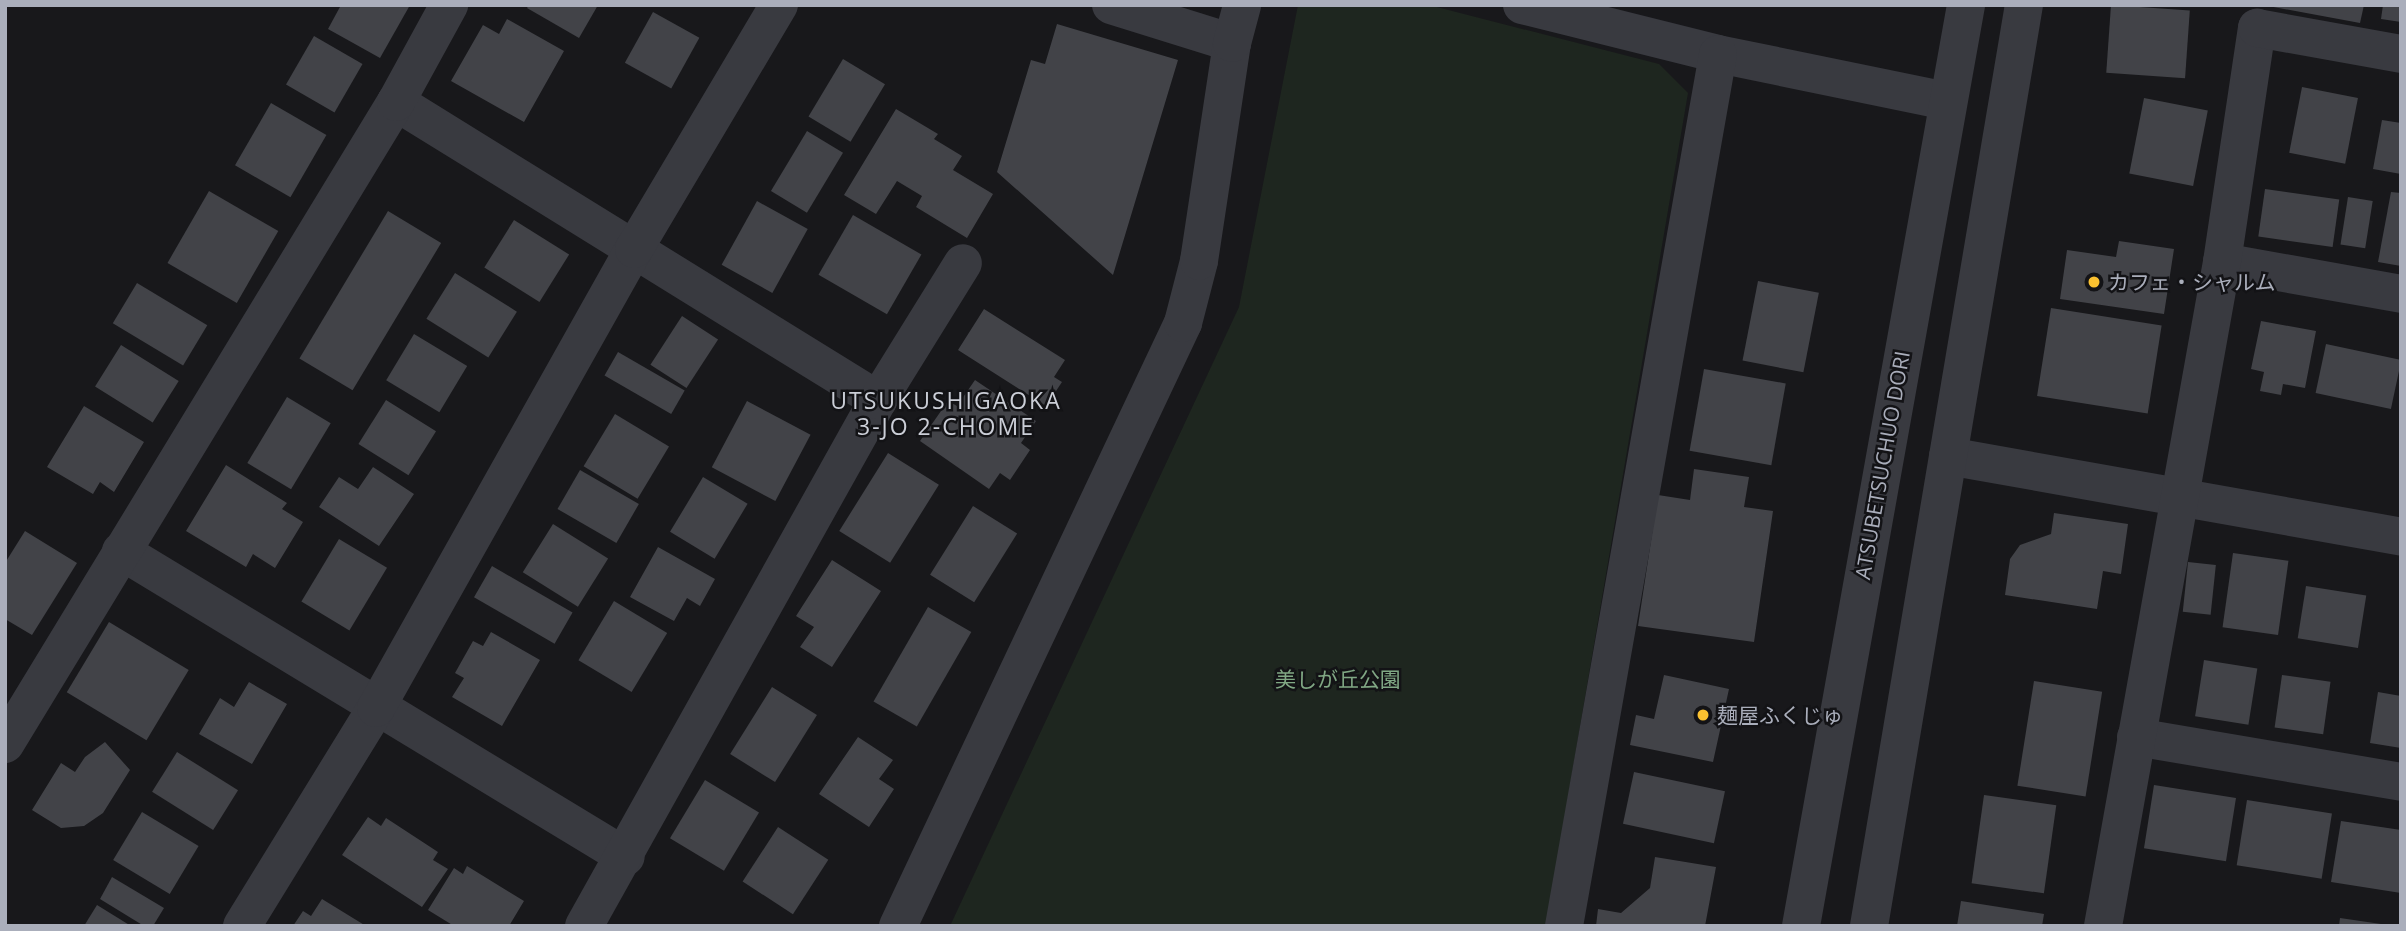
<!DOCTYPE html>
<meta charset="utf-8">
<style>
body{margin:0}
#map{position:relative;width:2406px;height:931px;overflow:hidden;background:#18181b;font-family:"Open Sans","Noto Sans JP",sans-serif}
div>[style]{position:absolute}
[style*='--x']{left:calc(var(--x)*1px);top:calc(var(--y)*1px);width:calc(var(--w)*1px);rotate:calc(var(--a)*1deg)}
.green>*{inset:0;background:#1e261f}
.building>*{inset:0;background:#424348;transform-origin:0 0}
.minor>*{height:38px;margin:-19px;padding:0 19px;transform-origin:19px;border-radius:19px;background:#393a40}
.tertiary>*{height:38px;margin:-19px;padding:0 19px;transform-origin:19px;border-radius:19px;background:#393a40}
.dots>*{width:19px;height:19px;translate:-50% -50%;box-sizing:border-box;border:4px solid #131316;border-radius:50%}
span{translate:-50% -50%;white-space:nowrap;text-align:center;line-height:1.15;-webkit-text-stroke:5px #131316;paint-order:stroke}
.poi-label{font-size:21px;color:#aaaebb}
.left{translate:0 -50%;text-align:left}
.street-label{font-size:21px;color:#aaaebb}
.park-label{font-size:21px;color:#80a784}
.neighbourhood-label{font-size:23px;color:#cbced7;letter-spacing:2px}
.frame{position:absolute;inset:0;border:7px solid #aaaebb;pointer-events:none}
</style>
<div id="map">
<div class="green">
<div style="clip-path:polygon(1298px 5px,1429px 5px,1659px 64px,1688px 93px,1546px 926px,950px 926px,1239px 307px)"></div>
</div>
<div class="building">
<div style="clip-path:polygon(341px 5px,410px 5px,380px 58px,328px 29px)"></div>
<div style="clip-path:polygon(529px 5px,598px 5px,579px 38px,527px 8px)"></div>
<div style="left:2111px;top:5px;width:79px;height:68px;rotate:4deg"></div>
<div style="clip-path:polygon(2263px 5px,2364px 5px,2360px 23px)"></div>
<div style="clip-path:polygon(2383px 5px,2401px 5px,2401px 22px,2381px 19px)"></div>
<div style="left:653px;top:12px;width:53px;height:58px;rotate:29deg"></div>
<div style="clip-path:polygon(507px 19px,564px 51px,524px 122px,451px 81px,483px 25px,499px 34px)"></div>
<div style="clip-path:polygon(1057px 24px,1178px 60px,1113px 275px,997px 172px,1031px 60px,1045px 64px)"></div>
<div style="left:314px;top:36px;width:56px;height:56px;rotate:30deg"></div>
<div style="left:843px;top:59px;width:49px;height:67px;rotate:31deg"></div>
<div style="left:2302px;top:87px;width:57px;height:67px;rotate:11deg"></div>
<div style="left:2144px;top:98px;width:65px;height:77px;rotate:11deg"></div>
<div style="left:271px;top:103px;width:64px;height:72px;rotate:30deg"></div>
<div style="clip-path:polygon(896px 109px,938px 134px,934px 139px,962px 156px,953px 170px,993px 194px,967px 238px,916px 207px,922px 196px,897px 181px,876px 214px,844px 195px)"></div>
<div style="clip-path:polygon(2382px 120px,2401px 123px,2401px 174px,2373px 169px)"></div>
<div style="left:807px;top:131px;width:42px;height:70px;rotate:31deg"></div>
<div style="left:2265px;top:189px;width:75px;height:48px;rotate:8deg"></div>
<div style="left:209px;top:191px;width:80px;height:83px;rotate:30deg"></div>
<div style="clip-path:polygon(2391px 192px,2401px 193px,2401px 266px,2378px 262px)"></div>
<div style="left:2348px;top:197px;width:25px;height:48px;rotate:9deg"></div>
<div style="left:757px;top:201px;width:58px;height:73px;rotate:29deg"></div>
<div style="left:388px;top:211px;width:62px;height:172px;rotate:31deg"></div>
<div style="left:853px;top:215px;width:79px;height:69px;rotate:30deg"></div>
<div style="left:514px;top:220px;width:65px;height:56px;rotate:32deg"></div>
<div style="clip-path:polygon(2119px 241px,2174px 249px,2164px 314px,2060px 299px,2067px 250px,2116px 257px)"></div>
<div style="left:455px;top:273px;width:73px;height:54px;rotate:32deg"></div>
<div style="left:1758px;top:281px;width:62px;height:81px;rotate:11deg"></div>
<div style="left:137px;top:283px;width:82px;height:47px;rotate:31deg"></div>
<div style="left:2051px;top:308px;width:112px;height:89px;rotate:9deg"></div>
<div style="clip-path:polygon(984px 309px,1065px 360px,1054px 377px,1062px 382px,1046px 406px,958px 350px)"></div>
<div style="left:682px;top:316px;width:43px;height:58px;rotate:33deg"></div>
<div style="clip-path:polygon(2261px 321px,2316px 331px,2305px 388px,2283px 384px,2281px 395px,2260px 391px,2264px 372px,2251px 369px)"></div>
<div style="left:414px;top:334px;width:62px;height:54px;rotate:31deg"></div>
<div style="left:2326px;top:344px;width:77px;height:50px;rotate:12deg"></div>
<div style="left:121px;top:345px;width:68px;height:49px;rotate:32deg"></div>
<div style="left:618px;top:352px;width:77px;height:27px;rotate:30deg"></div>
<div style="left:1704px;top:369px;width:83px;height:83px;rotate:10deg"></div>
<div style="clip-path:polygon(975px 380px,1036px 421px,1021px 443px,1030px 450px,1010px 480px,1000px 473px,989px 489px,920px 441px,948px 401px,957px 406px)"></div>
<div style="left:287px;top:397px;width:51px;height:77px;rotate:31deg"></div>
<div style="left:386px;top:400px;width:59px;height:52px;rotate:32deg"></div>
<div style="left:747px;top:401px;width:72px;height:75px;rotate:28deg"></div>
<div style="clip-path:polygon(84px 406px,144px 442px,114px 492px,100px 482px,93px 494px,47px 467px)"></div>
<div style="left:615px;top:414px;width:63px;height:61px;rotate:31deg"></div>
<div style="left:888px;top:453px;width:60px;height:92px;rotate:32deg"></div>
<div style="clip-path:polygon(226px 465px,287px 503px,282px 509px,303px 522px,275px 568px,253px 554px,246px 567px,186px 531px)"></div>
<div style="clip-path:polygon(373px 467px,414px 494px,379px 546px,319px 507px,339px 477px,358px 489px)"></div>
<div style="clip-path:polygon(1694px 469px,1749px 477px,1744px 507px,1773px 511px,1754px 642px,1638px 626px,1658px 495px,1690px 500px)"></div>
<div style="left:580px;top:470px;width:68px;height:45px;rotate:30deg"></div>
<div style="left:703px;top:477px;width:52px;height:64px;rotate:31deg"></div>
<div style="left:973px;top:506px;width:52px;height:81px;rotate:32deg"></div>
<div style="clip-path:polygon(2054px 513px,2128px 524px,2121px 574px,2103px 571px,2097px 609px,2005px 595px,2010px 559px,2020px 545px,2051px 534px)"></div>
<div style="left:553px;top:524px;width:65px;height:57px;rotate:32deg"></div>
<div style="clip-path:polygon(25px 531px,77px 563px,32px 635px,5px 619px,5px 563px)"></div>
<div style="left:339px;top:539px;width:56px;height:73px;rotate:31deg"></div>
<div style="clip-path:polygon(658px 547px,715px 579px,700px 606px,687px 598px,674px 621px,630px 597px)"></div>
<div style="left:2233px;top:553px;width:56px;height:75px;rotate:8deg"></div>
<div style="clip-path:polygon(832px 560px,881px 591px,832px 667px,800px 647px,814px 627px,796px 616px)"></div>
<div style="left:2188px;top:562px;width:28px;height:50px;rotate:6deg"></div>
<div style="left:492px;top:566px;width:93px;height:36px;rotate:30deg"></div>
<div style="left:2306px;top:586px;width:61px;height:53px;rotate:9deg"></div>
<div style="left:614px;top:601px;width:62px;height:69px;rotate:31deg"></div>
<div style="left:928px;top:607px;width:50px;height:109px;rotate:30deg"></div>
<div style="left:109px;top:622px;width:93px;height:82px;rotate:31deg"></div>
<div style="clip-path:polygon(491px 632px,540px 660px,502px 726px,452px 697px,464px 678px,455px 673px,473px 641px,483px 646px)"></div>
<div style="left:2204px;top:660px;width:54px;height:57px;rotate:9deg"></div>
<div style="clip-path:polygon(1664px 675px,1729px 689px,1713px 762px,1630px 745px,1636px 715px,1654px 719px)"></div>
<div style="left:2282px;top:675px;width:49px;height:53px;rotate:8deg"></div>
<div style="left:2034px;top:681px;width:69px;height:106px;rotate:9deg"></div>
<div style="clip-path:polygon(249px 682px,287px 704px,252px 764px,199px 734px,220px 698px,234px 707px)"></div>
<div style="left:772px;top:687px;width:53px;height:79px;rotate:32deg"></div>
<div style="clip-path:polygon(2378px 692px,2401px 696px,2401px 748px,2370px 743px)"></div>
<div style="clip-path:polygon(858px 737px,893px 760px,879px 779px,894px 789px,869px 827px,819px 794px)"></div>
<div style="clip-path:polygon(105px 742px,130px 770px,103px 813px,84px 826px,61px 828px,32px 810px,61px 763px,75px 772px,85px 757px)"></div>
<div style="left:177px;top:752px;width:72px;height:47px;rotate:32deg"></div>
<div style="left:1634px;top:772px;width:93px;height:53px;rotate:12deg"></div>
<div style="left:705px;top:780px;width:63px;height:68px;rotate:31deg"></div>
<div style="left:2154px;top:785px;width:83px;height:64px;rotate:9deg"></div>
<div style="left:1984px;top:795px;width:73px;height:89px;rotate:8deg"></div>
<div style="left:2247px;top:800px;width:86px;height:66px;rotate:9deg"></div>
<div style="left:142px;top:812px;width:66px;height:56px;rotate:31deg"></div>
<div style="clip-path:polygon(368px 817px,381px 826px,386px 818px,438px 852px,433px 860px,448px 869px,422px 907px,342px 855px)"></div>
<div style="clip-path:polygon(2341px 821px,2401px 830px,2401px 893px,2331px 882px)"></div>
<div style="left:778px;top:827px;width:60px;height:65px;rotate:33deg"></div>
<div style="clip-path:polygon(1655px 857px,1716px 867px,1705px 926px,1596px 926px,1598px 909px,1621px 913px,1650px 888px)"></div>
<div style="clip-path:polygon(467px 866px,524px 901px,509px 926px,454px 926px,428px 910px,454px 868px,463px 874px)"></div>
<div style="clip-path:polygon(112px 877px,164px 908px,153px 926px,144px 926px,100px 899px)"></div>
<div style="clip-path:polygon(322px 899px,366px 926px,293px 926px,303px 911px,311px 916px)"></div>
<div style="clip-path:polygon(1961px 901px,2044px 914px,2042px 926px,1957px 926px)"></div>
<div style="clip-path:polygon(97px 905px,131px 926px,84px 926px)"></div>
<div style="clip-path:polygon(2340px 918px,2381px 924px,2381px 926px,2339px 926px)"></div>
</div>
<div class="minor">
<div style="--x:1111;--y:5;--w:127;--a:17.4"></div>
<div style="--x:1522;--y:5;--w:202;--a:14"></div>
<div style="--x:1718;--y:54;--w:234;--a:11.6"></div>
<div style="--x:396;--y:102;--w:567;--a:31.73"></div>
<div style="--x:2222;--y:262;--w:182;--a:10.1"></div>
<div style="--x:1948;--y:456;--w:460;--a:10.1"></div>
<div style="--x:121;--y:551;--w:590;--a:31.21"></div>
<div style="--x:2136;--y:737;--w:269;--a:9.6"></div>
<div style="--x:5;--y:744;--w:752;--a:-58.66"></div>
<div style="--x:396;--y:102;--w:111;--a:-61.3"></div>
<div style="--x:242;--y:926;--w:256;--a:-58.4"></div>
<div style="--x:376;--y:708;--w:527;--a:-60.66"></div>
<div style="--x:634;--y:249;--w:284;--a:-59.3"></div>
<div style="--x:584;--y:926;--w:603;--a:-60.8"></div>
<div style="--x:878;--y:400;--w:161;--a:-58.2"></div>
<div style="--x:898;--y:926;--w:667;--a:-64.7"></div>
<div style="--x:1183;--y:323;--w:64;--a:-75.5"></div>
<div style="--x:1199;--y:261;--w:220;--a:-81.4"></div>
<div style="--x:1232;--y:43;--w:39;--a:-75"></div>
<div style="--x:1564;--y:926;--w:885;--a:-79.98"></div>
<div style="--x:2103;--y:926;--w:675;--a:-79.84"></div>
<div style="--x:2222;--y:262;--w:237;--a:-81.5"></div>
<div style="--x:2257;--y:28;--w:146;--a:10.2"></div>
</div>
<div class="tertiary">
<div style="--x:1801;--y:926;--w:936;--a:-79.84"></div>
<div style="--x:1869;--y:926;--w:934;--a:-80.45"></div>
</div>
<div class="dots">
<div style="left:2094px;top:282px;background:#fbc130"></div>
<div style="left:1703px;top:715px;background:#fbc130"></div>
</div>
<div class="poi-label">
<span class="left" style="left:2108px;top:282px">カフェ・シャルム</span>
<span class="left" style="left:1717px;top:715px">麺屋ふくじゅ</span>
</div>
<div class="street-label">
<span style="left:1882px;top:465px;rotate:-80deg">ATSUBETSUCHUO DORI</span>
</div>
<div class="park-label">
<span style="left:1338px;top:679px">美しが丘公園</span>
</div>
<div class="neighbourhood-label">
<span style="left:946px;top:413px">UTSUKUSHIGAOKA<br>3-JO 2-CHOME</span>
</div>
<div class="frame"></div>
</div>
